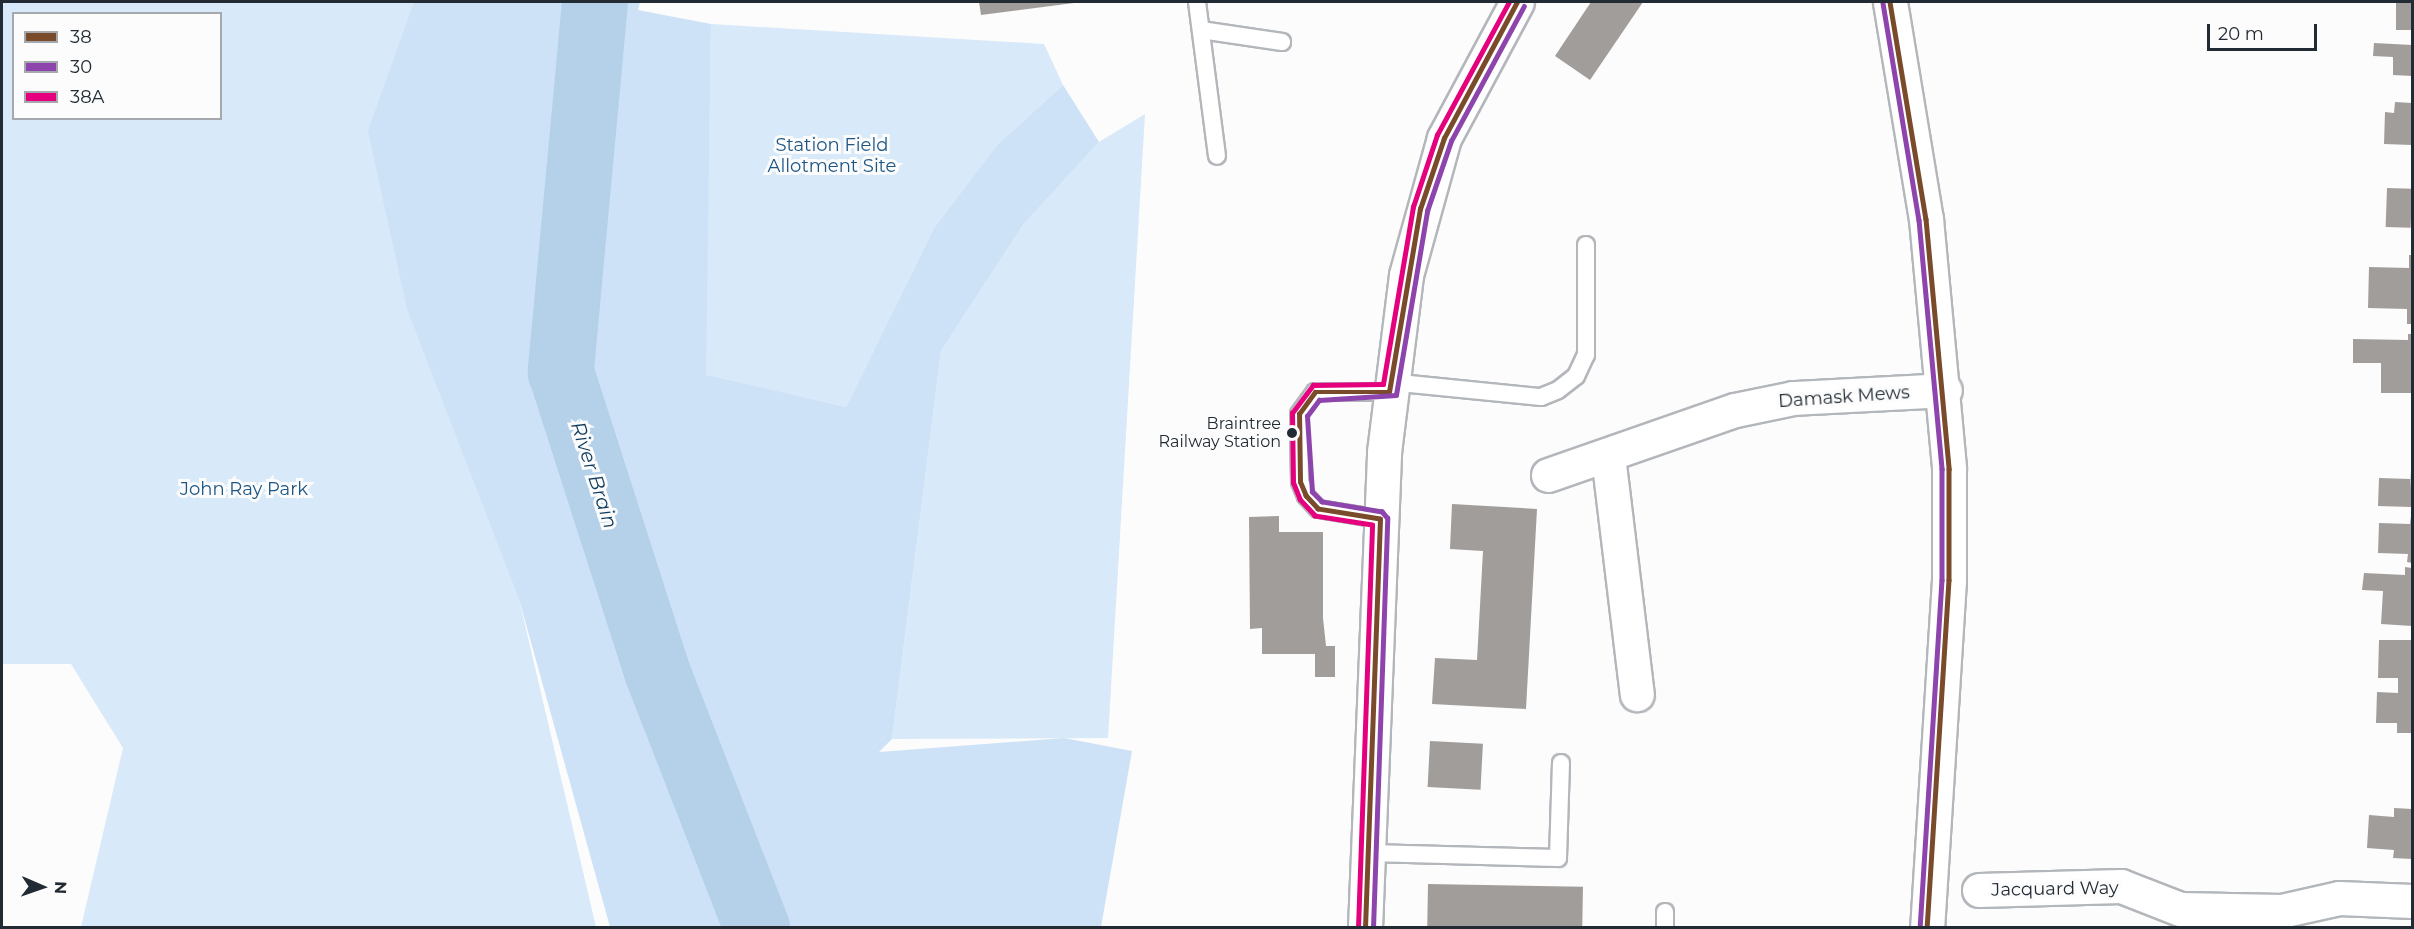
<!DOCTYPE html>
<style>
body{margin:0}
#map{position:relative;width:2414px;height:929px;overflow:hidden;background:#fcfcfc;font-family:Montserrat,sans-serif}
div>[style]{position:absolute}
[style*='--x']{left:calc(var(--x)*1px);top:calc(var(--y)*1px);width:calc(var(--w)*1px);rotate:calc(var(--a)*1deg)}
.green>*{inset:0;background:#d8e9f9}
.forest>*{inset:0;background:#cde2f6}
.river>*{height:66px;margin:-33px;padding:0 33px;transform-origin:33px;border-radius:33px;background:#b5d1ea}
.building>*{inset:0;background:#a19d9a;transform-origin:0 0}
.roads{filter:drop-shadow(2px 0 #b3b7bb) drop-shadow(-2px 0 #b3b7bb) drop-shadow(0 2px #b3b7bb) drop-shadow(0 -2px #b3b7bb)}
.service>*{height:16px;margin:-8px;padding:0 8px;transform-origin:8px;border-radius:8px;background:#fff}
.minor>*{height:33px;margin:-16.5px;padding:0 16.5px;transform-origin:16.5px;border-radius:16.5px;background:#fff}
.secondary>*{height:33px;margin:-16.5px;padding:0 16.5px;transform-origin:16.5px;border-radius:16.5px;background:#fff}
.bus-1>*{height:4.5px;margin:-2.25px;padding:0 2.25px;transform-origin:2.25px;border-radius:2.25px;background:#7a4b2a}
.bus-2>*{height:4.5px;margin:-2.25px;padding:0 2.25px;transform-origin:2.25px;border-radius:2.25px;background:#8e44ad}
.bus-3>*{height:4.5px;margin:-2.25px;padding:0 2.25px;transform-origin:2.25px;border-radius:2.25px;background:#e5007d}
.dots>*{width:16px;height:16px;translate:-50% -50%;box-sizing:border-box;border:3px solid #fcfcfc;border-radius:50%}
span{translate:-50% -50%;white-space:nowrap;text-align:center;line-height:1.15;-webkit-text-stroke:6px #fcfcfc;paint-order:stroke}
.bus-label{font-size:16px;color:#222b34}
.right{translate:-100% -50%;text-align:right}
.park-label{font-size:18px;color:#1c5685}
.street-label{font-size:18px;color:#222b34}
.water-label{font-size:20px;color:#0e3b5d;font-style:italic}
.frame{position:absolute;inset:0;border:3px solid #222b34;pointer-events:none}
.legend{position:absolute;left:12px;top:12px;width:210px;height:108px;box-sizing:border-box;background:#fcfcfc;border:2px solid #a5a8ac;margin:0;padding:8px 10px;list-style:none;font-size:18px;color:#222b34}
.legend li{display:flex;align-items:center;gap:12px;height:30px}
.legend b{width:30px;border:2px solid #a5a8ac}
.north{position:absolute;left:12px;top:857px;width:60px;height:60px;-webkit-text-stroke:4px #fcfcfc;paint-order:stroke;rotate:92deg;font-size:16px;font-weight:700;line-height:24px;text-align:center;color:#222b34}
.north::after{content:'';display:block;margin:auto;width:21px;height:27px;background:#222b34;clip-path:polygon(50% 0,100% 100%,50% 72%,0 100%)}
.scale{position:absolute;left:2207px;top:24px;width:110px;height:27px;box-sizing:border-box;border:3px solid #222b34;border-top:0;padding-left:8px;font-size:18px;line-height:21px;white-space:nowrap;color:#222b34;-webkit-text-stroke:4px #fcfcfc;paint-order:stroke}
</style>
<div id="map">
<div class="green">
<div style="clip-path:polygon(evenodd,2px 2px,531px 2px,468px 382px,596px 927px,81px 927px,123px 748px,71px 664px,2px 664px,2px 2px,14px 14px,220px 14px,220px 118px,14px 118px,14px 14px)"></div>
<div style="clip-path:polygon(711px 24px,1044px 44px,1063px 85px,997px 145px,934px 228px,846px 407px,705px 376px)"></div>
<div style="clip-path:polygon(1145px 114px,1108px 738px,892px 739px,941px 351px,1023px 225px,1099px 142px)"></div>
</div>
<div class="forest">
<div style="clip-path:polygon(414px 2px,640px 2px,638px 10px,711px 24px,706px 375px,846px 407px,934px 228px,997px 145px,1063px 85px,1099px 142px,1023px 225px,941px 351px,892px 739px,879px 752px,1064px 738px,1132px 751px,1101px 927px,610px 927px,519px 599px,407px 309px,368px 131px)"></div>
</div>
<div class="river">
<div style="--x:595;--y:2;--w:372;--a:95.3"></div>
<div style="--x:561;--y:372;--w:317;--a:72.2"></div>
<div style="--x:658;--y:674;--w:273;--a:68.7"></div>
</div>
<div class="building">
<div style="clip-path:polygon(979px 2px,1074px 2px,1074px 3px,981px 15px)"></div>
<div style="clip-path:polygon(1591px 2px,1643px 2px,1590px 80px,1555px 56px)"></div>
<div style="left:2396px;top:2px;width:16px;height:28px"></div>
<div style="clip-path:polygon(2374px 43px,2412px 45px,2412px 76px,2393px 75px,2393px 57px,2373px 56px)"></div>
<div style="clip-path:polygon(2395px 102px,2412px 103px,2412px 145px,2384px 144px,2385px 112px,2394px 113px)"></div>
<div style="left:2387px;top:188px;width:25px;height:39px;rotate:2deg"></div>
<div style="clip-path:polygon(2409px 255px,2412px 255px,2412px 324px,2407px 324px,2407px 309px,2368px 308px,2369px 267px,2409px 268px)"></div>
<div style="clip-path:polygon(2408px 334px,2412px 334px,2412px 393px,2381px 393px,2381px 363px,2353px 363px,2353px 339px,2408px 340px)"></div>
<div style="clip-path:polygon(2410px 471px,2412px 507px,2378px 506px,2379px 478px,2410px 479px)"></div>
<div style="clip-path:polygon(1452px 504px,1537px 509px,1526px 709px,1432px 704px,1435px 658px,1477px 660px,1483px 551px,1450px 549px)"></div>
<div style="clip-path:polygon(2412px 508px,2412px 563px,2407px 562px,2408px 554px,2378px 553px,2379px 523px,2410px 524px)"></div>
<div style="clip-path:polygon(1279px 516px,1279px 532px,1323px 532px,1323px 618px,1326px 646px,1335px 646px,1335px 677px,1315px 677px,1315px 654px,1262px 654px,1262px 628px,1250px 629px,1249px 517px)"></div>
<div style="clip-path:polygon(2405px 567px,2412px 568px,2412px 626px,2381px 624px,2383px 591px,2362px 590px,2364px 573px,2405px 575px)"></div>
<div style="clip-path:polygon(2379px 640px,2412px 640px,2412px 733px,2397px 733px,2397px 723px,2376px 723px,2377px 692px,2398px 693px,2398px 678px,2378px 678px)"></div>
<div style="left:1430px;top:741px;width:53px;height:46px;rotate:3deg"></div>
<div style="clip-path:polygon(2394px 808px,2412px 809px,2412px 859px,2393px 858px,2394px 850px,2367px 848px,2369px 815px,2394px 817px)"></div>
<div style="left:1428px;top:884px;width:155px;height:44px;rotate:1deg"></div>
</div>
<div class="roads">
<div class="service">
<div style="--x:1197;--y:2;--w:155;--a:82.6"></div>
<div style="--x:1201;--y:30;--w:82;--a:8.4"></div>
<div style="--x:1390;--y:382;--w:152;--a:5.7"></div>
<div style="--x:1541;--y:397;--w:18;--a:-22"></div>
<div style="--x:1558;--y:390;--w:23;--a:-38"></div>
<div style="--x:1576;--y:376;--w:23;--a:-65"></div>
<div style="--x:1586;--y:355;--w:110;--a:-90"></div>
<div style="--x:1380;--y:519;--w:63;--a:-170.8"></div>
<div style="--x:1318;--y:509;--w:18;--a:-133"></div>
<div style="--x:1306;--y:496;--w:15;--a:-113"></div>
<div style="--x:1300;--y:482;--w:68;--a:-90.8"></div>
<div style="--x:1299;--y:414;--w:27;--a:-54"></div>
<div style="--x:1315;--y:392;--w:74;--a:0"></div>
<div style="--x:1368;--y:853;--w:190;--a:1.5"></div>
<div style="--x:1558;--y:858;--w:95;--a:-88.2"></div>
<div style="--x:1665;--y:912;--w:16;--a:90"></div>
</div>
<div class="minor">
<div style="--x:1608;--y:456;--w:240;--a:83.1"></div>
<div style="--x:1548;--y:475;--w:198;--a:-19.2"></div>
<div style="--x:1735;--y:410;--w:59;--a:-11.7"></div>
<div style="--x:1793;--y:398;--w:152;--a:-3"></div>
<div style="--x:1979;--y:890;--w:142;--a:-1.6"></div>
<div style="--x:2121;--y:886;--w:63;--a:21.3"></div>
<div style="--x:2180;--y:909;--w:101;--a:1.1"></div>
<div style="--x:2281;--y:911;--w:59;--a:-12.6"></div>
<div style="--x:2339;--y:898;--w:73;--a:2.4"></div>
<div style="--x:1365;--y:928;--w:476;--a:-87.7"></div>
<div style="--x:1384;--y:452;--w:178;--a:-82.9"></div>
<div style="--x:1406;--y:275;--w:142;--a:-74.5"></div>
<div style="--x:1444;--y:138;--w:154;--a:-61.8"></div>
</div>
<div class="secondary">
<div style="--x:1890;--y:2;--w:220;--a:80.6"></div>
<div style="--x:1926;--y:219;--w:251;--a:84.7"></div>
<div style="--x:1949;--y:469;--w:111;--a:90"></div>
<div style="--x:1949;--y:580;--w:349;--a:93.6"></div>
</div>
</div>
<div class="bus-1">
<div style="--x:1890;--y:2;--w:220;--a:80.6"></div>
<div style="--x:1926;--y:219;--w:251;--a:84.7"></div>
<div style="--x:1949;--y:469;--w:111;--a:90"></div>
<div style="--x:1949;--y:580;--w:349;--a:93.6"></div>
<div style="--x:1389;--y:392;--w:186;--a:-80.4"></div>
<div style="--x:1420;--y:209;--w:75;--a:-71.3"></div>
<div style="--x:1444;--y:138;--w:154;--a:-61.8"></div>
<div style="--x:1380;--y:519;--w:63;--a:-170.8"></div>
<div style="--x:1318;--y:509;--w:18;--a:-133"></div>
<div style="--x:1306;--y:496;--w:15;--a:-113"></div>
<div style="--x:1300;--y:482;--w:68;--a:-90.8"></div>
<div style="--x:1299;--y:414;--w:27;--a:-54"></div>
<div style="--x:1315;--y:392;--w:74;--a:0"></div>
<div style="--x:1365;--y:928;--w:409;--a:-87.9"></div>
</div>
<div class="bus-2">
<div style="--x:1883;--y:3;--w:220;--a:80.6"></div>
<div style="--x:1919;--y:220;--w:250;--a:84.7"></div>
<div style="--x:1942;--y:469;--w:111;--a:90"></div>
<div style="--x:1942;--y:580;--w:349;--a:93.6"></div>
<div style="--x:1373;--y:928;--w:410;--a:-88"></div>
<div style="--x:1387;--y:518;--w:8;--a:-130"></div>
<div style="--x:1382;--y:512;--w:61;--a:-170.5"></div>
<div style="--x:1322;--y:502;--w:14;--a:-135"></div>
<div style="--x:1312;--y:492;--w:76;--a:-93.8"></div>
<div style="--x:1307;--y:416;--w:20;--a:-53"></div>
<div style="--x:1319;--y:400;--w:77;--a:-3.7"></div>
<div style="--x:1396;--y:395;--w:187;--a:-80.4"></div>
<div style="--x:1427;--y:211;--w:74;--a:-71.1"></div>
<div style="--x:1451;--y:141;--w:153;--a:-61.6"></div>
</div>
<div class="bus-3">
<div style="--x:1358;--y:928;--w:403;--a:-88"></div>
<div style="--x:1372;--y:525;--w:58;--a:-171"></div>
<div style="--x:1315;--y:516;--w:22;--a:-133"></div>
<div style="--x:1300;--y:500;--w:18;--a:-112"></div>
<div style="--x:1293;--y:483;--w:70;--a:-90.8"></div>
<div style="--x:1292;--y:413;--w:35;--a:-53"></div>
<div style="--x:1313;--y:385;--w:70;--a:-0.8"></div>
<div style="--x:1383;--y:384;--w:180;--a:-80.4"></div>
<div style="--x:1413;--y:207;--w:76;--a:-71.6"></div>
<div style="--x:1437;--y:135;--w:151;--a:-61.6"></div>
</div>
<div class="dots">
<div style="left:1292px;top:433px;background:#222b34"></div>
</div>
<div class="bus-label">
<span class="right" style="left:1281px;top:433px">Braintree<br>Railway Station</span>
</div>
<div class="park-label">
<span style="left:832px;top:156px">Station Field<br>Allotment Site</span>
<span style="left:244px;top:489px">John Ray Park</span>
</div>
<div class="street-label">
<span style="left:1844px;top:397px;rotate:-4deg">Damask Mews</span>
<span style="left:2055px;top:889px;rotate:-1deg">Jacquard Way</span>
</div>
<div class="water-label">
<span style="left:594px;top:475px;rotate:72deg">River Brain</span>
</div>
<div class="frame"></div>
<ul class="legend">
<li><b style="height:8px;background:#7a4b2a"></b>38</li>
<li><b style="height:8px;background:#8e44ad"></b>30</li>
<li><b style="height:8px;background:#e5007d"></b>38A</li>
</ul>
<div class="north">N</div>
<div class="scale">20 m</div>
</div>
